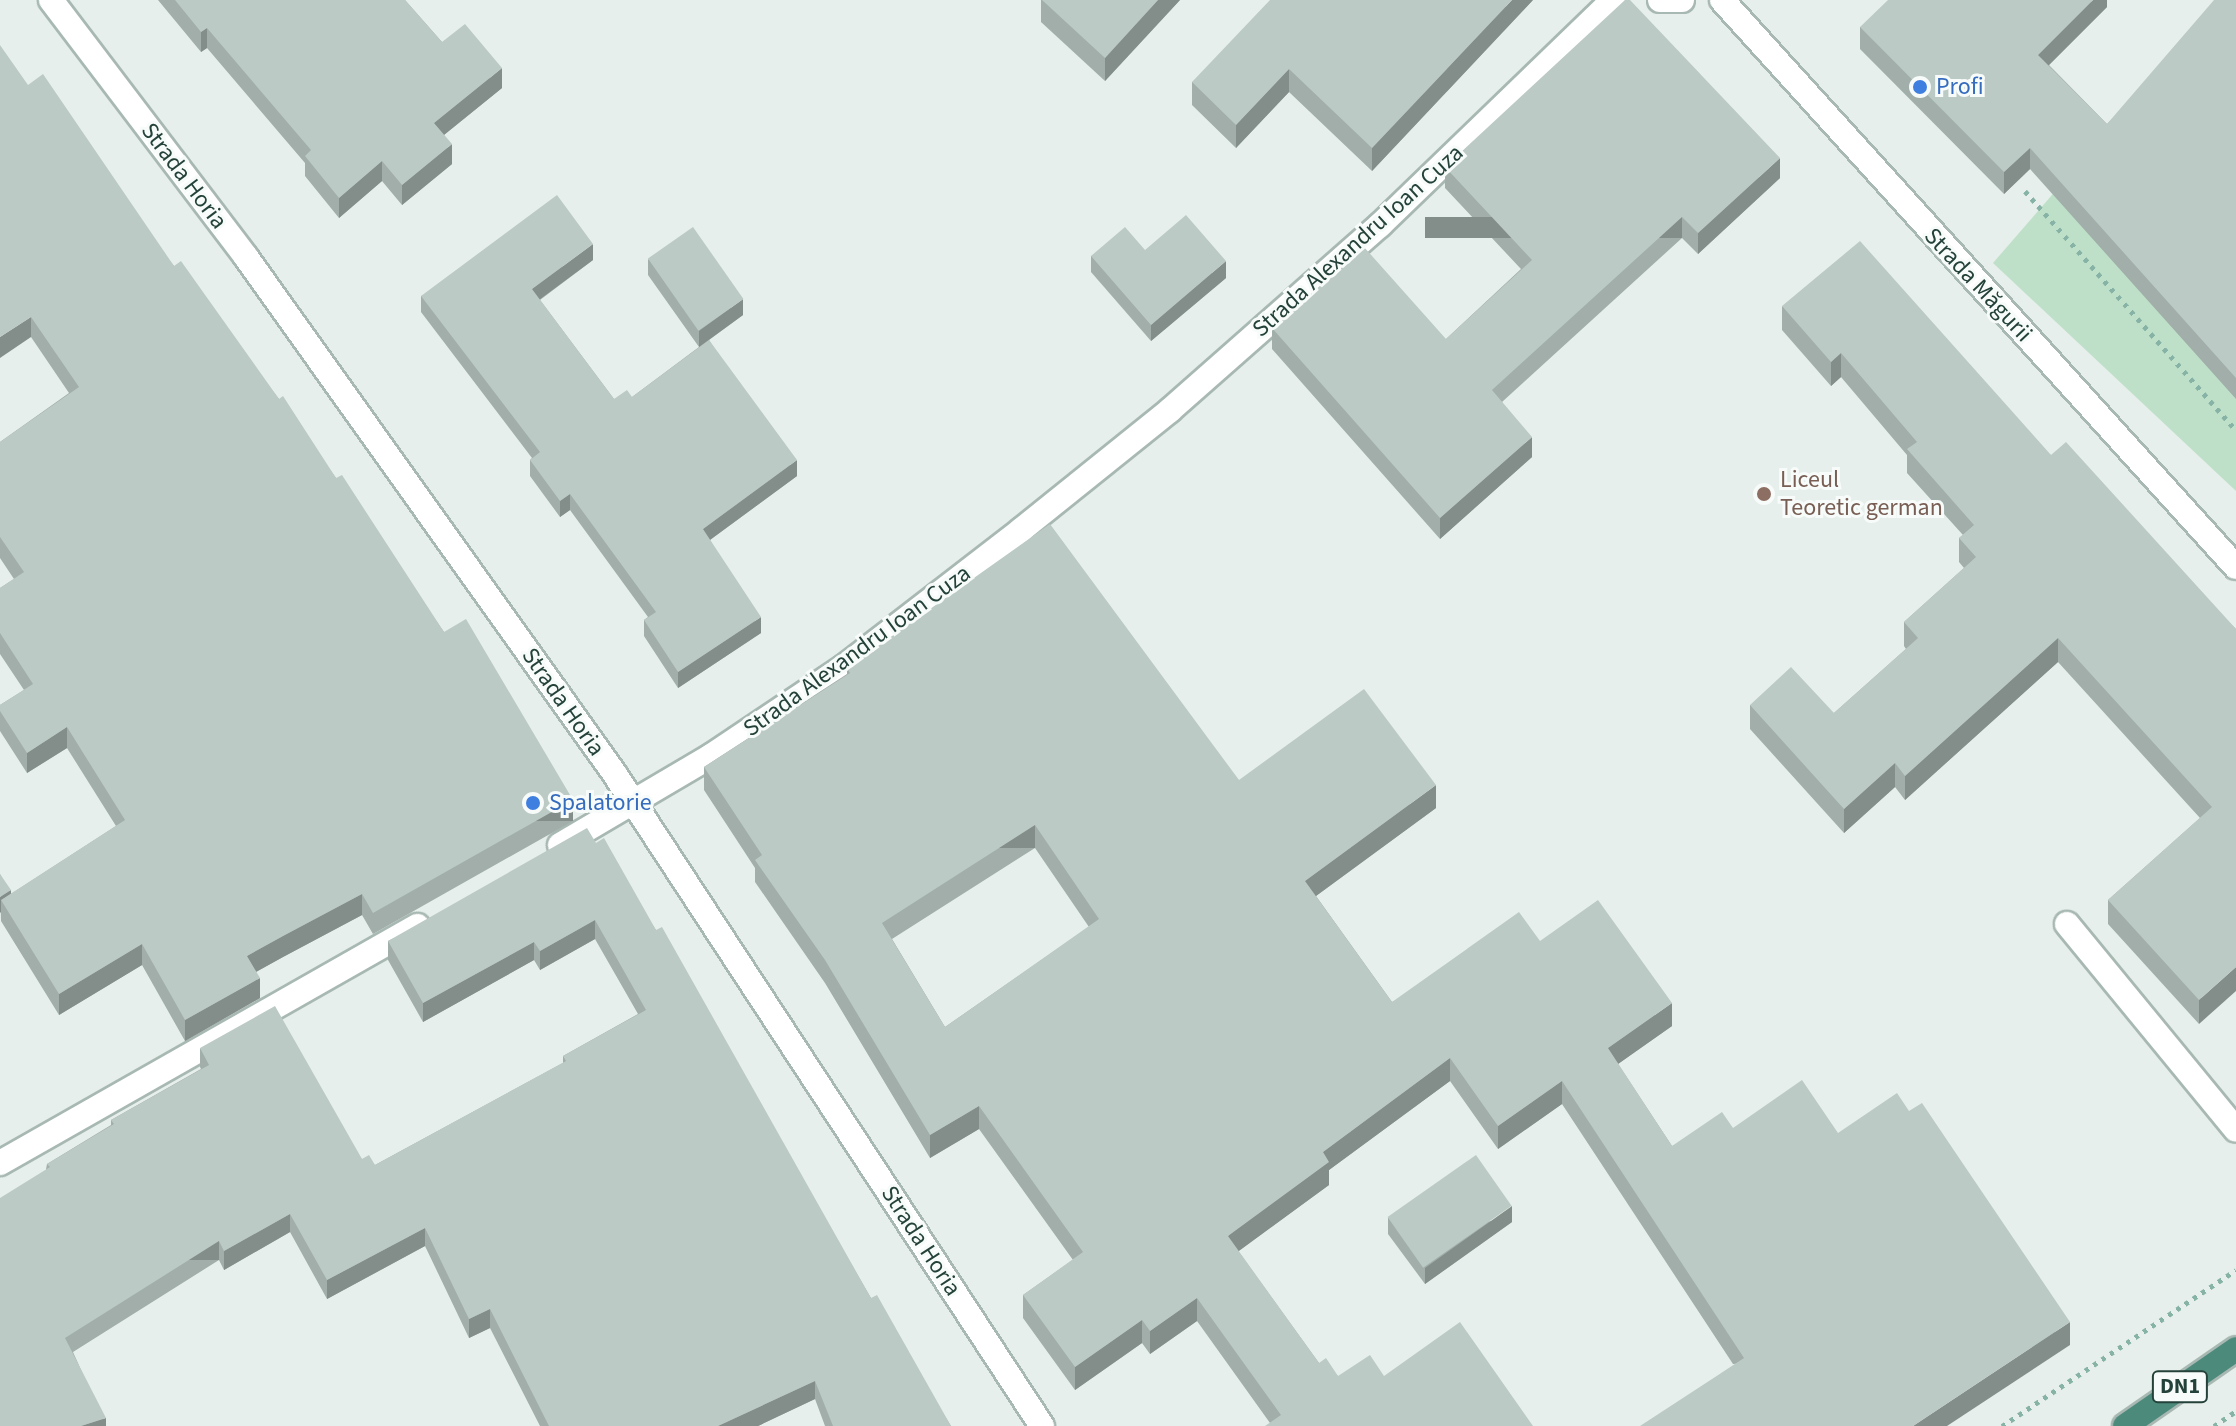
<!DOCTYPE html>
<meta charset="utf-8">
<style>
body{margin:0}
#map{position:relative;width:2236px;height:1426px;overflow:hidden;background:#e6efeb;font-family:"Source Sans 3",sans-serif}
div>[style]{position:absolute}
[style*='--x']{left:calc(var(--x)*1px);top:calc(var(--y)*1px);width:calc(var(--w)*1px);rotate:calc(var(--a)*1deg)}
.green>*{inset:0;background:#bfe0c8}
.path>*{height:5px;margin-top:-2.5px;transform-origin:0;background:repeating-linear-gradient(90deg,#86b3a5 0 4px,transparent 0 10px)}
.roads{filter:drop-shadow(2px 0 #a8b8b2) drop-shadow(-2px 0 #a8b8b2) drop-shadow(0 2px #a8b8b2) drop-shadow(0 -2px #a8b8b2)}
.service>*{height:24px;margin:-12px;padding:0 12px;transform-origin:12px;border-radius:12px;background:#fff}
.minor>*{height:24px;margin:-12px;padding:0 12px;transform-origin:12px;border-radius:12px;background:#fff}
.trunk>*{height:24px;margin:-12px;padding:0 12px;transform-origin:12px;border-radius:12px;background:#4c8a7c}
.wall>*{inset:0;background:#a1aea9}
.shaded-wall>*{inset:0;background:#838d89;transform-origin:0 0}
.building>*{inset:0;background:#bbcac4;transform-origin:0 0}
.dots>*{width:22px;height:22px;translate:-50% -50%;box-sizing:border-box;border:4px solid #f7fbf9;border-radius:50%}
span{translate:-50% -50%;white-space:nowrap;text-align:center;line-height:1.15;-webkit-text-stroke:6px #f7fbf9;paint-order:stroke}
.shield-label span{padding:2px 6px;background:#f7fbf9;border:2px solid;border-radius:6px;-webkit-text-stroke-width:0}
.shield-label{font-size:22px;color:#24423a;font-weight:700}
.shop-label{font-size:24px;color:#366cbe}
.left{translate:0 -50%;text-align:left}
.street-label{font-size:24px;color:#24423a}
.education-label{font-size:24px;color:#785e54}
</style>
<div id="map">
<div class="green">
<div style="clip-path:polygon(2221px 0,2236px 0,2236px 491px,1993px 263px)"></div>
</div>
<div class="path">
<div style="--x:2025;--y:191;--w:319;--a:48.6"></div>
<div style="--x:2002;--y:1426;--w:281;--a:-33.7"></div>
<div style="--x:2214;--y:1426;--w:27;--a:-34"></div>
</div>
<div class="roads">
<div class="service">
<div style="--x:2067;--y:924;--w:266;--a:50.6"></div>
</div>
<div class="minor">
<div style="--x:51;--y:0;--w:323;--a:52.8"></div>
<div style="--x:246;--y:257;--w:634;--a:54.5"></div>
<div style="--x:614;--y:773;--w:781;--a:56.76"></div>
<div style="--x:1660;--y:0;--w:22;--a:0"></div>
<div style="--x:1722;--y:0;--w:765;--a:47.81"></div>
<div style="--x:560;--y:845;--w:175;--a:-30.5"></div>
<div style="--x:711;--y:756;--w:160;--a:-33.8"></div>
<div style="--x:844;--y:667;--w:224;--a:-37.7"></div>
<div style="--x:1021;--y:530;--w:191;--a:-38.8"></div>
<div style="--x:1170;--y:410;--w:280;--a:-41.4"></div>
<div style="--x:1380;--y:225;--w:324;--a:-44"></div>
<div style="--x:0;--y:1163;--w:480;--a:-29.6"></div>
</div>
<div class="trunk">
<div style="--x:2125;--y:1426;--w:135;--a:-34.7"></div>
</div>
</div>
<div class="wall">
<div style="clip-path:polygon(158px 0,405px 0,442px 42px,502px 88px,444px 135px,452px 164px,402px 205px,382px 181px,339px 218px,305px 176px,305px 163px,207px 48px,201px 52px)"></div>
<div style="clip-path:polygon(1041px 0,1180px 0,1105px 81px,1041px 22px)"></div>
<div style="clip-path:polygon(1533px 0,1372px 171px,1289px 92px,1236px 148px,1192px 105px,1192px 82px)"></div>
<div style="clip-path:polygon(2107px 0,2107px 7px,2049px 65px,2107px 124px,2236px 0,2236px 399px,2030px 169px,2004px 194px,1860px 49px,1860px 27px)"></div>
<div style="clip-path:polygon(28px 85px,174px 266px,279px 399px,336px 478px,444px 632px,573px 821px,373px 934px,362px 915px,283px 957px,256px 972px,260px 998px,185px 1041px,142px 965px,59px 1015px,1px 921px,0 874px,11px 894px,116px 826px,67px 748px,27px 773px,0 731px,0 705px,24px 690px,0 654px,0 588px,14px 579px,0 558px,0 442px,69px 393px,31px 337px)"></div>
<div style="clip-path:polygon(1445px 167px,1780px 178px,1698px 254px,1682px 238px,1502px 402px,1532px 457px,1440px 539px,1272px 349px,1272px 328px,1446px 339px,1521px 269px,1445px 188px)"></div>
<div style="clip-path:polygon(1145px 250px,1226px 278px,1151px 341px,1091px 272px,1091px 256px)"></div>
<div style="clip-path:polygon(648px 259px,743px 315px,709px 340px,797px 476px,710px 540px,761px 633px,678px 688px,644px 636px,644px 620px,648px 617px,570px 510px,560px 517px,530px 476px,530px 460px,532px 458px,421px 312px,421px 296px,593px 260px,540px 300px,614px 399px,632px 397px,699px 347px,648px 275px)"></div>
<div style="clip-path:polygon(1782px 306px,2051px 455px,2236px 629px,2199px 1024px,2108px 924px,2108px 900px,2200px 818px,2058px 662px,1905px 800px,1895px 787px,1844px 833px,1750px 729px,1750px 705px,1834px 713px,1906px 649px,1904px 646px,1904px 622px,1964px 568px,1959px 562px,1959px 538px,1963px 535px,1907px 473px,1907px 455px,1841px 377px,1831px 386px,1782px 330px)"></div>
<div style="clip-path:polygon(evenodd,847px 668px,1239px 780px,1436px 808px,1316px 896px,1392px 1002px,1540px 941px,1672px 1026px,1618px 1064px,1672px 1146px,1733px 1128px,1838px 1133px,2070px 1345px,1733px 1364px,1562px 1104px,1498px 1149px,1450px 1081px,1329px 1170px,1329px 1185px,1238px 1251px,1319px 1363px,1338px 1376px,1384px 1376px,1533px 1426px,1270px 1423px,1197px 1321px,1150px 1354px,1142px 1343px,1075px 1390px,1023px 1318px,1023px 1295px,1073px 1260px,979px 1129px,930px 1158px,825px 983px,755px 882px,755px 868px,704px 790px,704px 767px,847px 674px,847px 668px,1035px 848px,1089px 927px,945px 1027px,892px 939px,1035px 848px)"></div>
<div style="clip-path:polygon(596px 843px,656px 930px,871px 1298px,951px 1426px,825px 1426px,815px 1399px,758px 1426px,540px 1426px,490px 1328px,469px 1338px,425px 1246px,327px 1299px,290px 1232px,224px 1270px,219px 1260px,73px 1352px,106px 1426px,0 1426px,47px 1164px,111px 1125px,111px 1120px,201px 1069px,200px 1067px,200px 1048px,362px 1159px,375px 1165px,563px 1063px,563px 1056px,638px 1014px,595px 939px,540px 970px,534px 960px,423px 1022px,388px 960px,388px 941px)"></div>
<div style="clip-path:polygon(1388px 1218px,1512px 1222px,1425px 1284px,1388px 1234px)"></div>
</div>
<div class="shaded-wall">
<div style="clip-path:polygon(1158px 0,1180px 0,1105px 81px,1105px 58px)"></div>
<div style="clip-path:polygon(1512px 0,1533px 0,1372px 171px,1372px 148px)"></div>
<div style="clip-path:polygon(2093px 0,2107px 0,2107px 7px,2038px 76px,2038px 55px)"></div>
<div style="clip-path:polygon(207px 28px,207px 48px,201px 52px,201px 32px)"></div>
<div style="clip-path:polygon(502px 68px,502px 88px,434px 143px,434px 123px)"></div>
<div style="clip-path:polygon(1289px 69px,1289px 92px,1236px 148px,1236px 125px)"></div>
<div style="clip-path:polygon(452px 144px,452px 164px,402px 205px,402px 185px)"></div>
<div style="clip-path:polygon(2030px 148px,2030px 169px,2004px 194px,2004px 172px)"></div>
<div style="clip-path:polygon(1780px 158px,1780px 178px,1698px 254px,1698px 233px)"></div>
<div style="clip-path:polygon(382px 161px,382px 181px,339px 218px,339px 198px)"></div>
<div style="left:1682px;top:217px;width:21px;height:257px;rotate:90deg"></div>
<div style="clip-path:polygon(593px 244px,593px 260px,532px 305px,532px 289px)"></div>
<div style="clip-path:polygon(1226px 261px,1226px 278px,1151px 341px,1151px 325px)"></div>
<div style="clip-path:polygon(743px 299px,743px 315px,699px 347px,699px 331px)"></div>
<div style="clip-path:polygon(31px 317px,31px 337px,0 358px,0 337px)"></div>
<div style="clip-path:polygon(1841px 353px,1841px 377px,1831px 386px,1831px 362px)"></div>
<div style="clip-path:polygon(1532px 437px,1532px 457px,1440px 539px,1440px 518px)"></div>
<div style="clip-path:polygon(797px 460px,797px 476px,703px 545px,703px 529px)"></div>
<div style="clip-path:polygon(570px 494px,570px 510px,560px 517px,560px 501px)"></div>
<div style="clip-path:polygon(761px 617px,761px 633px,678px 688px,678px 672px)"></div>
<div style="clip-path:polygon(2058px 638px,2058px 662px,1905px 800px,1905px 776px)"></div>
<div style="clip-path:polygon(67px 727px,67px 748px,27px 773px,27px 753px)"></div>
<div style="clip-path:polygon(1895px 763px,1895px 787px,1844px 833px,1844px 809px)"></div>
<div style="clip-path:polygon(1436px 785px,1436px 808px,1305px 904px,1305px 881px)"></div>
<div style="left:573px;top:800px;width:21px;height:230px;rotate:90deg"></div>
<div style="left:1035px;top:825px;width:23px;height:182px;rotate:90deg"></div>
<div style="clip-path:polygon(11px 890px,11px 906px,1px 900px,1px 912px,0 913px,0 897px)"></div>
<div style="clip-path:polygon(362px 894px,362px 915px,283px 957px,247px 977px,247px 956px,283px 936px)"></div>
<div style="clip-path:polygon(595px 920px,595px 939px,540px 970px,540px 951px)"></div>
<div style="clip-path:polygon(534px 942px,534px 960px,423px 1022px,423px 1003px)"></div>
<div style="clip-path:polygon(142px 944px,142px 965px,59px 1015px,59px 994px)"></div>
<div style="clip-path:polygon(2236px 967px,2236px 991px,2199px 1024px,2199px 1000px)"></div>
<div style="clip-path:polygon(260px 978px,260px 998px,185px 1041px,185px 1020px)"></div>
<div style="clip-path:polygon(1672px 1003px,1672px 1026px,1608px 1071px,1608px 1048px)"></div>
<div style="clip-path:polygon(1450px 1058px,1450px 1081px,1329px 1170px,1329px 1185px,1228px 1259px,1228px 1236px,1323px 1152px)"></div>
<div style="clip-path:polygon(1562px 1081px,1562px 1104px,1498px 1149px,1498px 1126px)"></div>
<div style="clip-path:polygon(979px 1106px,979px 1129px,930px 1158px,930px 1135px)"></div>
<div style="clip-path:polygon(1512px 1206px,1512px 1222px,1425px 1284px,1425px 1268px)"></div>
<div style="clip-path:polygon(290px 1214px,290px 1232px,224px 1270px,224px 1251px)"></div>
<div style="clip-path:polygon(425px 1228px,425px 1246px,327px 1299px,327px 1280px)"></div>
<div style="left:219px;top:1241px;width:19px;height:182px;rotate:90deg"></div>
<div style="clip-path:polygon(1197px 1298px,1197px 1321px,1150px 1354px,1150px 1331px)"></div>
<div style="clip-path:polygon(490px 1309px,490px 1328px,469px 1338px,469px 1319px)"></div>
<div style="clip-path:polygon(1142px 1320px,1142px 1343px,1075px 1390px,1075px 1367px)"></div>
<div style="clip-path:polygon(2070px 1322px,2070px 1345px,1947px 1426px,1913px 1426px)"></div>
<div style="clip-path:polygon(815px 1381px,815px 1399px,758px 1426px,718px 1426px)"></div>
<div style="clip-path:polygon(106px 1418px,106px 1426px,81px 1426px)"></div>
</div>
<div class="building">
<div style="clip-path:polygon(175px 0,405px 0,442px 42px,465px 24px,502px 68px,434px 123px,452px 144px,402px 185px,382px 161px,339px 198px,305px 156px,311px 150px,207px 28px,201px 32px)"></div>
<div style="clip-path:polygon(1042px 0,1158px 0,1105px 58px)"></div>
<div style="clip-path:polygon(1270px 0,1512px 0,1372px 148px,1289px 69px,1236px 125px,1192px 82px)"></div>
<div style="clip-path:polygon(1625px 0,1630px 0,1780px 158px,1698px 233px,1682px 217px,1492px 390px,1532px 437px,1440px 518px,1272px 328px,1364px 247px,1446px 339px,1532px 260px,1445px 167px)"></div>
<div style="clip-path:polygon(1888px 0,2093px 0,2038px 55px,2107px 124px,2214px 0,2236px 0,2236px 378px,2030px 148px,2004px 172px,1860px 27px)"></div>
<div style="clip-path:polygon(0 45px,28px 85px,43px 74px,174px 266px,181px 261px,279px 399px,283px 396px,336px 478px,342px 475px,444px 632px,466px 619px,573px 800px,373px 913px,362px 894px,283px 936px,247px 956px,260px 978px,185px 1020px,142px 944px,59px 994px,1px 900px,125px 820px,67px 727px,27px 753px,0 711px,0 705px,33px 684px,0 633px,0 588px,24px 572px,0 537px,0 442px,79px 387px,31px 317px,0 337px)"></div>
<div style="clip-path:polygon(557px 195px,593px 244px,532px 289px,614px 399px,627px 390px,632px 397px,709px 340px,797px 460px,703px 529px,761px 617px,678px 672px,644px 620px,656px 612px,570px 494px,560px 501px,530px 460px,540px 452px,421px 296px)"></div>
<div style="clip-path:polygon(1186px 215px,1226px 261px,1151px 325px,1091px 256px,1125px 227px,1145px 250px)"></div>
<div style="left:693px;top:227px;width:88px;height:55px;rotate:55deg"></div>
<div style="clip-path:polygon(1860px 241px,2051px 455px,2066px 442px,2236px 629px,2236px 967px,2199px 1000px,2108px 900px,2212px 807px,2058px 638px,1905px 776px,1895px 763px,1844px 809px,1750px 705px,1791px 667px,1834px 713px,1918px 638px,1904px 622px,1976px 557px,1959px 538px,1974px 525px,1907px 449px,1917px 442px,1841px 353px,1831px 362px,1782px 306px)"></div>
<div style="clip-path:polygon(evenodd,1050px 524px,1239px 780px,1364px 689px,1436px 785px,1305px 881px,1392px 1002px,1519px 912px,1540px 941px,1598px 900px,1672px 1003px,1608px 1048px,1672px 1146px,1722px 1112px,1733px 1128px,1802px 1080px,1838px 1133px,1897px 1093px,1909px 1111px,1922px 1103px,2070px 1322px,1913px 1426px,1640px 1426px,1744px 1358px,1562px 1081px,1498px 1126px,1450px 1058px,1323px 1152px,1329px 1162px,1228px 1236px,1319px 1363px,1326px 1358px,1338px 1376px,1370px 1355px,1384px 1376px,1460px 1322px,1533px 1426px,1265px 1426px,1281px 1415px,1197px 1298px,1150px 1331px,1142px 1320px,1075px 1367px,1023px 1295px,1083px 1252px,979px 1106px,930px 1135px,825px 960px,755px 860px,762px 855px,704px 767px,850px 673px,847px 668px,1050px 524px,1035px 825px,1099px 919px,945px 1027px,882px 923px,1035px 825px)"></div>
<div style="clip-path:polygon(587px 828px,596px 843px,604px 838px,656px 930px,662px 927px,871px 1298px,877px 1295px,951px 1426px,833px 1426px,815px 1381px,718px 1426px,549px 1426px,490px 1309px,469px 1319px,425px 1228px,327px 1280px,290px 1214px,224px 1251px,219px 1241px,65px 1338px,106px 1418px,81px 1426px,0 1426px,0 1198px,50px 1167px,47px 1164px,114px 1124px,111px 1120px,209px 1065px,200px 1048px,275px 1006px,362px 1159px,369px 1155px,375px 1165px,566px 1061px,563px 1056px,646px 1010px,595px 920px,540px 951px,534px 942px,423px 1003px,388px 941px)"></div>
<div style="clip-path:polygon(0 874px,11px 890px,0 897px)"></div>
<div style="left:1476px;top:1155px;width:62px;height:108px;rotate:55deg"></div>
</div>
<div class="dots">
<div style="left:1920px;top:87px;background:#3f7fe0"></div>
<div style="left:1764px;top:494px;background:#8d6e63"></div>
<div style="left:533px;top:803px;background:#3f7fe0"></div>
</div>
<div class="shield-label">
<span style="left:2180px;top:1387px">DN1</span>
</div>
<div class="shop-label">
<span class="left" style="left:1936px;top:87px">Profi</span>
<span class="left" style="left:549px;top:803px">Spalatorie</span>
</div>
<div class="street-label">
<span style="left:184px;top:176px;rotate:53deg">Strada Horia</span>
<span style="left:1358px;top:241px;rotate:-42deg">Strada Alexandru Ioan Cuza</span>
<span style="left:1978px;top:285px;rotate:47deg">Strada Măgurii</span>
<span style="left:857px;top:651px;rotate:-36deg">Strada Alexandru Ioan Cuza</span>
<span style="left:563px;top:702px;rotate:55deg">Strada Horia</span>
<span style="left:921px;top:1241px;rotate:57deg">Strada Horia</span>
</div>
<div class="education-label">
<span class="left" style="left:1780px;top:494px">Liceul<br>Teoretic german</span>
</div>
</div>
